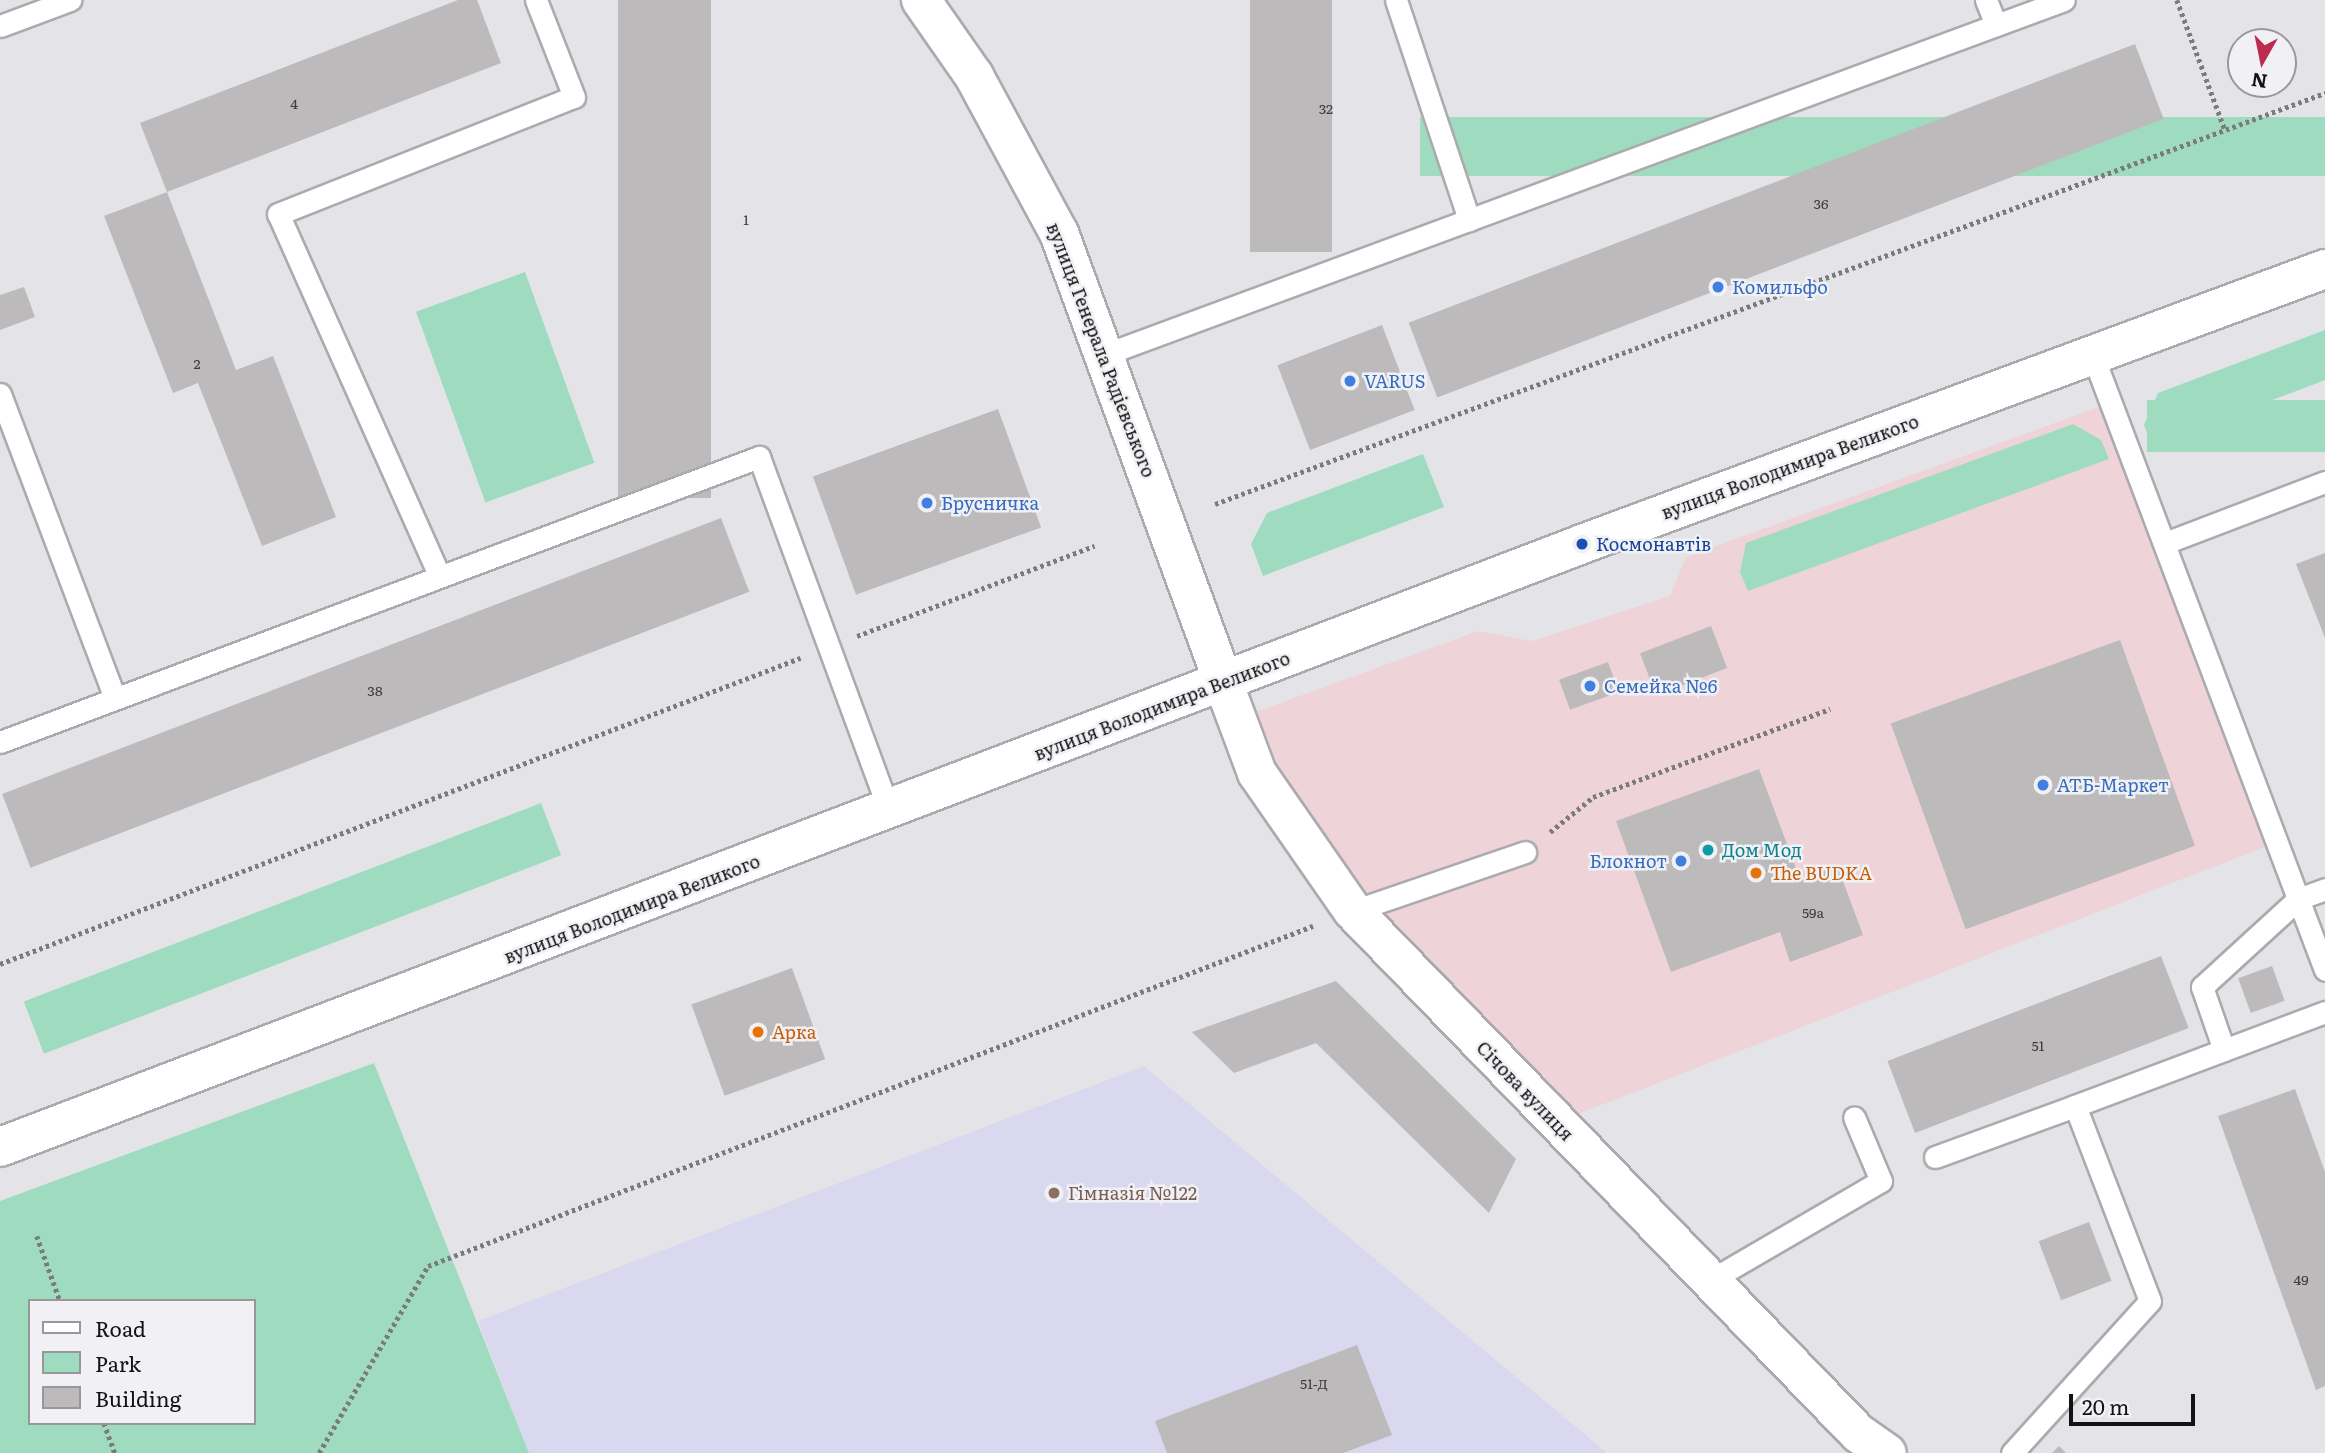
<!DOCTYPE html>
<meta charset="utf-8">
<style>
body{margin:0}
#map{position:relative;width:2325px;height:1453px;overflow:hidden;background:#e4e4e8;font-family:Literata,serif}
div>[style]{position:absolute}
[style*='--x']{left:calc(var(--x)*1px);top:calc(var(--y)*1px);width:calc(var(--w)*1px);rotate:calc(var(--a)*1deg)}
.commercial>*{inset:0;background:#eed3d8}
.education>*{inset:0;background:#dad8ee}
.green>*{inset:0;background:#9fdbbf;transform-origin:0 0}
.building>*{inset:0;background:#bdbabc;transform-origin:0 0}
.path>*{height:4.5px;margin-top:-2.25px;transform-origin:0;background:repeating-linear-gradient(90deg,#7b7b7d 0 3.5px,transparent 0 7px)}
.roads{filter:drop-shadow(2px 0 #ababaf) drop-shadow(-2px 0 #ababaf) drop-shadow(0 2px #ababaf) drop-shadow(0 -2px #ababaf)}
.lane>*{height:21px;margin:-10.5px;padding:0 10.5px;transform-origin:10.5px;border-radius:10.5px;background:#fff}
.street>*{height:38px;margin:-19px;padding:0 19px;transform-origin:19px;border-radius:19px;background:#fff}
.secondary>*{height:38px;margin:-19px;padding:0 19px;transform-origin:19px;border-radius:19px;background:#fff}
.primary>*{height:38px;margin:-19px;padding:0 19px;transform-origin:19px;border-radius:19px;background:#fff}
.dots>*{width:19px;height:19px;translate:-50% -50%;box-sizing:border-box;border:4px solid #f1f1f5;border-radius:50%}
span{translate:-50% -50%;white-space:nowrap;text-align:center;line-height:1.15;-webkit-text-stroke:5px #f1f1f5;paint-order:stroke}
.number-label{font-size:14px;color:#3d3c3d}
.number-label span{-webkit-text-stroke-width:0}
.shop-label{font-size:18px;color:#366cbe}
.left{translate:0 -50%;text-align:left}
.right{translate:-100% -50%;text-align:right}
.street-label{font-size:18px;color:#121213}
.transit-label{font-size:18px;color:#164399}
.culture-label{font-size:18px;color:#0d838f}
.food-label{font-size:18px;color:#c56008}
.education-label{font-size:18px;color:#785e54}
.legend{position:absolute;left:28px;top:1299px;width:228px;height:126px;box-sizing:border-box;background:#f1f1f5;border:2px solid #98989b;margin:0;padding:9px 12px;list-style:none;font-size:21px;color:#121213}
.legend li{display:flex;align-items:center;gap:14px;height:35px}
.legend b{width:35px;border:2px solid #98989b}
.north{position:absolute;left:2227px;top:28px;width:70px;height:70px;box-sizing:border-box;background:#f1f1f5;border:2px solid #98989b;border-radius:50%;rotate:189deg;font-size:19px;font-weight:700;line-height:28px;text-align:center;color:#121213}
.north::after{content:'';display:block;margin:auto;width:24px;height:32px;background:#bc2c50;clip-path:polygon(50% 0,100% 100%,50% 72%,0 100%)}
.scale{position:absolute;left:2069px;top:1394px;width:126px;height:32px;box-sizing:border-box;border:4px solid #121213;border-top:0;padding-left:9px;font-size:21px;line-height:24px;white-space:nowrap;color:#121213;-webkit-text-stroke:5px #f1f1f5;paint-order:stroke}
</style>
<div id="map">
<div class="commercial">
<div style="clip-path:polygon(2110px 403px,2275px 843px,1555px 1123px,1353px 911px,1236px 719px,1478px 631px,1532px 641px,1670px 596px,1686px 557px)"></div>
</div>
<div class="education">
<div style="clip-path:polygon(1144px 1066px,1607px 1453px,529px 1453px,478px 1321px)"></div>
</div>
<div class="green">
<div style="left:2325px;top:117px;width:59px;height:905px;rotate:90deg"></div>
<div style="left:525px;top:272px;width:203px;height:116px;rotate:70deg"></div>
<div style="clip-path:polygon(2325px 330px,2325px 380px,2152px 446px,2144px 425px,2158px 393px)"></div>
<div style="left:2325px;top:400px;width:52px;height:178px;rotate:90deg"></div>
<div style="clip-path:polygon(2073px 424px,2101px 440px,2109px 459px,1748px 591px,1740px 572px,1746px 543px)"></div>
<div style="clip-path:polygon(1423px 454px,1444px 507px,1263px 576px,1251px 544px,1267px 513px)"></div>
<div style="left:541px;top:803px;width:56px;height:554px;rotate:69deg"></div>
<div style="clip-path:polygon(evenodd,374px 1063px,529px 1453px,0 1453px,0 1201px,374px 1063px,30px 1301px,254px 1301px,254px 1423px,30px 1423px,30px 1301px)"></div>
</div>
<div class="building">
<div style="clip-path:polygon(458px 0,477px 0,501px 63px,167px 192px,140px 123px)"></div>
<div style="left:618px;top:0;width:93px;height:498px"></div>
<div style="left:1250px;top:0;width:82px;height:252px"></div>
<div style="left:2135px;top:44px;width:80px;height:778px;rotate:69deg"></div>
<div style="clip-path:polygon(167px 192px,236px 370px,273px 356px,336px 517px,262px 546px,198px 383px,173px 393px,104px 216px)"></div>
<div style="clip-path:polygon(24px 287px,35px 317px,0 330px,0 295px)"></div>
<div style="left:1382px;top:325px;width:91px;height:112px;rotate:69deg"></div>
<div style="left:998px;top:409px;width:126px;height:197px;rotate:70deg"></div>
<div style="left:721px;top:518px;width:79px;height:770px;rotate:69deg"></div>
<div style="clip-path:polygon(2325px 553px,2325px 638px,2296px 564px)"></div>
<div style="left:1711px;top:626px;width:45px;height:76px;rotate:69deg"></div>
<div style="left:2120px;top:640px;width:219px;height:244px;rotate:70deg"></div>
<div style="left:1608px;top:662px;width:32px;height:52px;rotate:70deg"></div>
<div style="clip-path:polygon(1759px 769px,1800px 879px,1837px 865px,1863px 935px,1790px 962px,1780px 932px,1671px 972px,1616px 821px)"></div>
<div style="left:2161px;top:956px;width:77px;height:293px;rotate:69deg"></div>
<div style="left:2272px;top:966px;width:37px;height:36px;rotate:70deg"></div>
<div style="left:792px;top:968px;width:97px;height:107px;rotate:70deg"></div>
<div style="clip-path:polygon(1336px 981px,1516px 1159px,1489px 1213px,1316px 1043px,1234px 1073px,1192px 1032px)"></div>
<div style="clip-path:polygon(2295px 1089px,2325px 1172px,2325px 1386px,2316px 1390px,2218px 1116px)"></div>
<div style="left:2089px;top:1222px;width:63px;height:54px;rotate:69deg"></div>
<div style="clip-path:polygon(1357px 1345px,1392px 1435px,1343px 1453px,1167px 1453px,1155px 1421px)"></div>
<div style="clip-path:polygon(2059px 1446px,2066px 1453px,2052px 1453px)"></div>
</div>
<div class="path">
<div style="--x:2177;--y:0;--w:139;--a:69.7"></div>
<div style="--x:1215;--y:504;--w:1184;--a:-20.32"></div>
<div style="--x:857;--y:636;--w:254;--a:-20.8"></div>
<div style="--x:1550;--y:832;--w:55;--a:-39.1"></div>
<div style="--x:1593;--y:797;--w:253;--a:-20.4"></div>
<div style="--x:0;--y:964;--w:857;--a:-20.93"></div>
<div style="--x:37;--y:1236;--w:69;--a:70.5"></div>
<div style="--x:104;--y:1423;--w:32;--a:70"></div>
<div style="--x:319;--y:1453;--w:216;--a:-59.8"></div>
<div style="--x:428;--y:1266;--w:948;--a:-21.02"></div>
</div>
<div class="roads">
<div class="lane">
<div style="--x:1396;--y:0;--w:232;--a:71.6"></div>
<div style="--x:1986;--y:0;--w:27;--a:68"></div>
<div style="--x:0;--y:26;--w:75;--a:-20.4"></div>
<div style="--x:1106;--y:354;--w:1021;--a:-20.28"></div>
<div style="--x:2093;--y:356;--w:656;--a:69.3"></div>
<div style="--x:0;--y:394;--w:325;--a:69.3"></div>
<div style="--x:2165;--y:543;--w:171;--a:-20.9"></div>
<div style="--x:439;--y:575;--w:395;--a:-114"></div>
<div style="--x:278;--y:214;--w:318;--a:-21.6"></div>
<div style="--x:574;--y:97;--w:104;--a:-111.4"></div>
<div style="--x:0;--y:742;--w:811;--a:-20.58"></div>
<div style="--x:759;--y:457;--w:377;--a:69.8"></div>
<div style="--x:1353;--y:911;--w:182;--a:-18.9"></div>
<div style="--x:2224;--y:1050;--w:67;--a:-109.2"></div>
<div style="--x:2202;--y:987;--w:130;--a:-42.5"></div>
<div style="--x:2298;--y:899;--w:29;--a:-20"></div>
<div style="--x:1935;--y:1157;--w:149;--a:-20"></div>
<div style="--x:1709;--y:1281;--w:199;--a:-30.2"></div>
<div style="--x:1881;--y:1181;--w:69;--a:-112.9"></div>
<div style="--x:2012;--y:1453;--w:205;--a:-47.8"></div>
<div style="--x:2150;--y:1301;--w:209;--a:-111"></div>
<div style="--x:2075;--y:1106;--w:267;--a:-20.6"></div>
</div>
<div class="street">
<div style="--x:1223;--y:682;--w:97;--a:69.5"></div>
<div style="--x:1257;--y:773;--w:168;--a:55.2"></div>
<div style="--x:1353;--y:911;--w:726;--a:45.95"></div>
<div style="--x:1858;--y:1433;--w:35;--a:35"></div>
</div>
<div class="secondary">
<div style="--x:921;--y:0;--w:93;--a:55.1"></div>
<div style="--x:974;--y:76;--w:179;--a:61.6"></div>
<div style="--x:1059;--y:233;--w:478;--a:69.9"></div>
</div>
<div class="primary">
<div style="--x:0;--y:1147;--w:1693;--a:-20.86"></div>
<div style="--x:1582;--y:544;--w:792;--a:-20.31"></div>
</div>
</div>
<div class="dots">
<div style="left:1718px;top:287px;background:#3f7fe0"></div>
<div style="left:1350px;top:381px;background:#3f7fe0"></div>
<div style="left:927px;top:503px;background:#3f7fe0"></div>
<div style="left:1582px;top:544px;background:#1a4fb4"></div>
<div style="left:1590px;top:686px;background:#3f7fe0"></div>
<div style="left:2043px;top:785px;background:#3f7fe0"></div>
<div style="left:1708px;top:850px;background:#0f9aa8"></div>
<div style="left:1681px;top:861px;background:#3f7fe0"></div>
<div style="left:1756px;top:873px;background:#e8710a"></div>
<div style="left:758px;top:1032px;background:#e8710a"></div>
<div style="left:1054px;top:1193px;background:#8d6e63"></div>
</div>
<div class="number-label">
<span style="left:294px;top:103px">4</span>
<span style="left:1326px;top:108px">32</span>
<span style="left:1821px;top:203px">36</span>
<span style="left:746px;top:219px">1</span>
<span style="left:197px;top:363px">2</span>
<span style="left:375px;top:690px">38</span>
<span style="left:1813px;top:912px">59а</span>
<span style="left:2038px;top:1045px">51</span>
<span style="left:2301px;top:1279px">49</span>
<span style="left:1314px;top:1383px">51-Д</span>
</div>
<div class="shop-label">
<span class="left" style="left:1732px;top:287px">Комильфо</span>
<span class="left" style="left:1364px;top:381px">VARUS</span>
<span class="left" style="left:941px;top:503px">Брусничка</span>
<span class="left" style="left:1604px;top:686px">Семейка №6</span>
<span class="left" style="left:2057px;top:785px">АТБ-Маркет</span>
<span class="right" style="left:1667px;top:861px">Блокнот</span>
</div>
<div class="street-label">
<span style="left:1101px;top:350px;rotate:69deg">вулиця Генерала Радієвського</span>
<span style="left:1790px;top:467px;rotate:-20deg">вулиця Володимира Великого</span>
<span style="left:1162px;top:706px;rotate:-21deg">вулиця Володимира Великого</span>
<span style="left:632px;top:909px;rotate:-21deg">вулиця Володимира Великого</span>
<span style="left:1525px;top:1091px;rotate:46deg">Січова вулиця</span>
</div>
<div class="transit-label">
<span class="left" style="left:1596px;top:544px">Космонавтів</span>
</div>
<div class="culture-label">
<span class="left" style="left:1722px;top:850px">Дом Мод</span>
</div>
<div class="food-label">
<span class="left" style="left:1770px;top:873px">The BUDKA</span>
<span class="left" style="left:772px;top:1032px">Арка</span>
</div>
<div class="education-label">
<span class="left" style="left:1068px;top:1193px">Гімназія №122</span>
</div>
<ul class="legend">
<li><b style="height:9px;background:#fff"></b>Road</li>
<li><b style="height:19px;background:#9fdbbf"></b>Park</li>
<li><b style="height:19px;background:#bdbabc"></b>Building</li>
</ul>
<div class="north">N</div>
<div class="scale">20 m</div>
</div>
